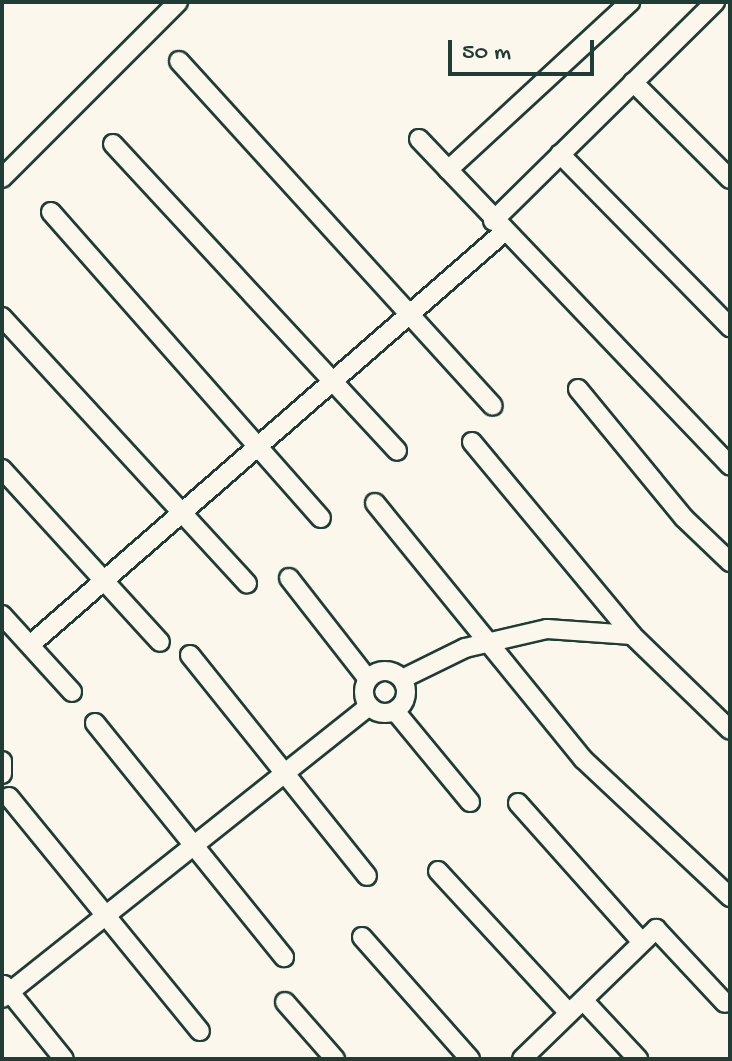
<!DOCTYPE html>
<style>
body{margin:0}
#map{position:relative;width:732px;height:1061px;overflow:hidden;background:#fbf7ec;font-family:"Gochi Hand",sans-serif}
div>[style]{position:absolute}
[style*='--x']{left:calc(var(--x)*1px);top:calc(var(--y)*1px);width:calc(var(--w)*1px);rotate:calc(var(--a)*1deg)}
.roads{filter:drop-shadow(2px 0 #1f3d34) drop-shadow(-2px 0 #1f3d34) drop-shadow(0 2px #1f3d34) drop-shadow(0 -2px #1f3d34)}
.street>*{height:18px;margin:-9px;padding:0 9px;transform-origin:9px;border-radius:9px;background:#fbf7ec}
.street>.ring{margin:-9px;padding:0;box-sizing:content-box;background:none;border:18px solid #fbf7ec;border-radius:50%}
span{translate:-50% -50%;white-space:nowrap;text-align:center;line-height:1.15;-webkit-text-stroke:7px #fbf7ec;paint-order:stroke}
.frame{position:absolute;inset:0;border:4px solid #1f3d34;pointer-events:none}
.scale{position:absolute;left:448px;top:40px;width:146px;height:36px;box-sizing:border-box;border:4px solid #1f3d34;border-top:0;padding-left:10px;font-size:24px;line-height:28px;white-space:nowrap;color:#1f3d34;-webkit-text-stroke:6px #fbf7ec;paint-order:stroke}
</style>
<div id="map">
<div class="roads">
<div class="street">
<div style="--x:179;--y:61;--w:466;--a:47.7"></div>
<div style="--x:633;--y:82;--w:137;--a:45"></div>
<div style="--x:419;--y:139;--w:451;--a:46.4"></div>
<div style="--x:113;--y:144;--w:418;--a:47.2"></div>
<div style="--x:560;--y:154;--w:243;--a:45.5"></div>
<div style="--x:448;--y:170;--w:248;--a:-42.7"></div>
<div style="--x:2;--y:178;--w:249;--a:-45"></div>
<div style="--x:51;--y:212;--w:408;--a:48.6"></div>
<div style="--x:493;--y:221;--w:312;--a:-44.6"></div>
<div style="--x:2;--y:317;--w:362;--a:47.4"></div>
<div style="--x:578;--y:389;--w:167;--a:50.6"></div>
<div style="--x:684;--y:518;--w:64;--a:43.7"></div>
<div style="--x:472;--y:442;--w:251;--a:50.3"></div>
<div style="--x:2;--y:469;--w:234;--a:47.6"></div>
<div style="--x:375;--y:503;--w:330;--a:50.9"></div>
<div style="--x:583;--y:759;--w:202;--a:43.2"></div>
<div style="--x:289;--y:578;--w:128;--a:52"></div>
<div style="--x:2;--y:615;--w:104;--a:47.7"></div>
<div style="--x:30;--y:645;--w:629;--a:-41.07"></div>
<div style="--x:190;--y:655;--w:283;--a:51.3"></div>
<div class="ring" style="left:364px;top:671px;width:24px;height:24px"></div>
<div style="--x:402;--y:679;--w:70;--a:-26.2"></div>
<div style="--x:465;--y:648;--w:84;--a:-13"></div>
<div style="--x:547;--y:629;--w:85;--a:4"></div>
<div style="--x:632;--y:635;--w:136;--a:44.1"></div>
<div style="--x:395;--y:711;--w:118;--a:50.5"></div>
<div style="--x:95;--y:723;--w:301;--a:51.1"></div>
<div style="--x:2;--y:761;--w:13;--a:90"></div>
<div style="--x:9;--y:797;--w:302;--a:50.8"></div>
<div style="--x:518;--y:803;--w:186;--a:48.3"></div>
<div style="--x:438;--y:871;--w:193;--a:47.3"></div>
<div style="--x:362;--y:937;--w:163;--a:48.5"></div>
<div style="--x:4;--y:985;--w:95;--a:51"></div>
<div style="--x:2;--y:998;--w:469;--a:-38.5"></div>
<div style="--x:583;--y:1000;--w:81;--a:47"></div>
<div style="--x:285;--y:1002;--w:76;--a:48.7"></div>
<div style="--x:522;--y:1059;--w:187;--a:-44.1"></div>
<div style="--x:656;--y:929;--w:101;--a:47"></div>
</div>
</div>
<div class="frame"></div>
<div class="scale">50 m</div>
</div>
